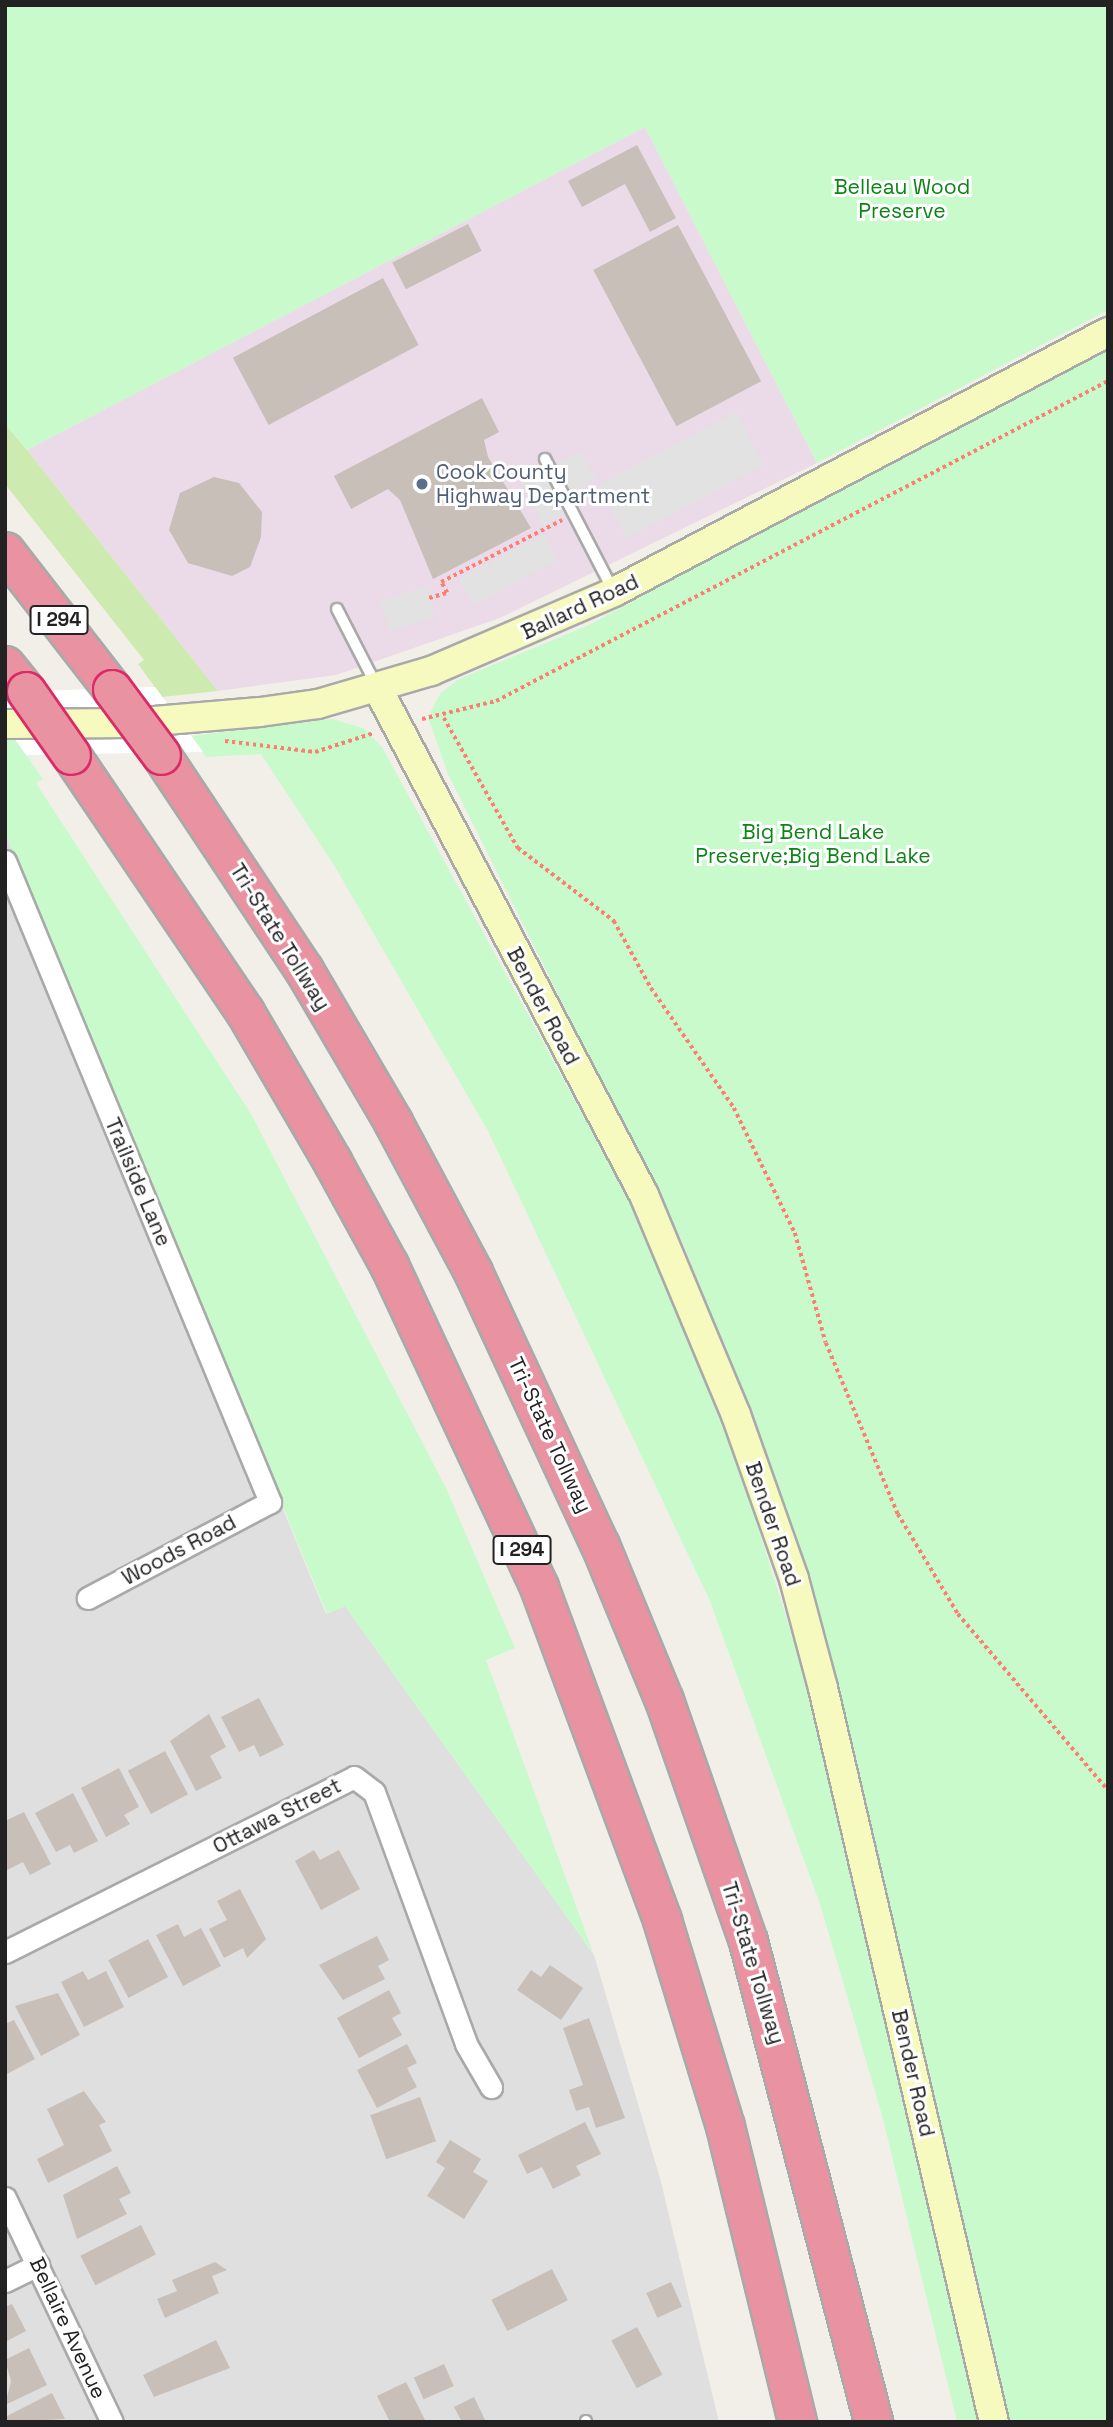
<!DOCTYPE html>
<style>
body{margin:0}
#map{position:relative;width:1113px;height:2427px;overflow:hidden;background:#f2efe9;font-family:"Space Grotesk",sans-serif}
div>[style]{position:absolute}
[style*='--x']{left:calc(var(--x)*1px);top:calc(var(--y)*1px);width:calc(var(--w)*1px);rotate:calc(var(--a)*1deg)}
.residential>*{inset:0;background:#e0dfdf}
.industrial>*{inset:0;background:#ebdbe8}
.grass>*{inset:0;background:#cdebb0}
.park>*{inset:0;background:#c8facc}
.parking>*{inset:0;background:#e2e2e2;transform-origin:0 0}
.pier>*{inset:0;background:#fff}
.building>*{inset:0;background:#c7bfb8;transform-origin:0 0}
.path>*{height:3.5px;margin-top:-1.75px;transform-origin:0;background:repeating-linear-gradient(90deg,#fa8072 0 3.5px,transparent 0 7px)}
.roads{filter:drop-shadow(2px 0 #a9a9a9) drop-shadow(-2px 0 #a9a9a9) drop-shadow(0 2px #a9a9a9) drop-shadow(0 -2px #a9a9a9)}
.lane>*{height:10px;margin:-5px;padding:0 5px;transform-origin:5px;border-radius:5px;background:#fff}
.street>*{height:21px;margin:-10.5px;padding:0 10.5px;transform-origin:10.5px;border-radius:10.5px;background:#fff}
.secondary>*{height:28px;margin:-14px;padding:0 14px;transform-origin:14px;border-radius:14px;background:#f7fabf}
.highway>*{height:37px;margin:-18.5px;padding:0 18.5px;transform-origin:18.5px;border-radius:18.5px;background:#e892a2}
.bridges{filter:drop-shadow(2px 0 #dc2a67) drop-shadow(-2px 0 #dc2a67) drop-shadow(0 2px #dc2a67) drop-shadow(0 -2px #dc2a67)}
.highway-bridge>*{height:37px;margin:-18.5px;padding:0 18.5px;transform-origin:18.5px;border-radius:18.5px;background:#e892a2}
.dots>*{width:19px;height:19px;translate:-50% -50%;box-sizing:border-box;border:4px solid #fff;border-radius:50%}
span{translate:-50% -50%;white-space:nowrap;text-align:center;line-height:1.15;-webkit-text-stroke:6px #fff;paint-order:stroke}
.shield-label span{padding:2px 5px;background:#fff;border:2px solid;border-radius:5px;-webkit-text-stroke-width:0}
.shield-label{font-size:19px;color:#222;font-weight:700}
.park-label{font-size:21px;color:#0c8416}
.service-label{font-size:21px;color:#4e5e75}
.left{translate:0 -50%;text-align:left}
.street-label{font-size:21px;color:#222}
.frame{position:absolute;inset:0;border:7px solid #222;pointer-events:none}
</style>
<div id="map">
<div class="residential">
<div style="clip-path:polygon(5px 832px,326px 1614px,345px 1606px,594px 1955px,660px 2178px,719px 2422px,5px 2422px)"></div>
</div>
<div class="industrial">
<div style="clip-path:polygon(645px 127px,817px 463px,500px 618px,336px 675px,218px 691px,27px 450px)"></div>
</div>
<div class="grass">
<div style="clip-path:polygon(5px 424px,27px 450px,218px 691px,162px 697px,138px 664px,144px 660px,5px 484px)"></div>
</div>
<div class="park">
<div style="clip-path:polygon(5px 5px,1108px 5px,1108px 310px,817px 463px,645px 127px,27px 450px,5px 424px)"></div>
<div style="clip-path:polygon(1108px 345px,1108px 2422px,1008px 2422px,829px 1655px,776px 1482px,685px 1248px,448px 774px,428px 717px,440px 694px,459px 679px,589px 625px)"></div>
<div style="clip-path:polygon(332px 719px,363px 728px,382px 747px,627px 1196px,726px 1426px,807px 1683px,978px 2422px,957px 2422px,882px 2115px,821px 1907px,710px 1601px,488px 1131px,334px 865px,261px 754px,206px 757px,192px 736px)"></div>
<div style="clip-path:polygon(5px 735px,12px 735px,43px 779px,36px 783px,251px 1114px,446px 1488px,515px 1648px,486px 1660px,594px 1955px,345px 1606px,327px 1614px,5px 832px)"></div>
</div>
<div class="parking">
<div style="left:736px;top:412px;width:60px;height:156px;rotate:62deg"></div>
<div style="clip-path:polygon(581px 451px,596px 479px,564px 496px,571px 511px,543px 526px,521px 483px)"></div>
<div style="left:543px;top:534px;width:30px;height:95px;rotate:62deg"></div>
<div style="left:426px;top:587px;width:31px;height:48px;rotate:73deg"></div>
</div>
<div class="pier">
<div style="clip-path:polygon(155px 687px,203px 752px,26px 755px,5px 725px,5px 692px)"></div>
</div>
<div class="building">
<div style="clip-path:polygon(637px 145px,676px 218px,650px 232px,625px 184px,582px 207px,568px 181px)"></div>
<div style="left:468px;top:224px;width:30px;height:85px;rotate:63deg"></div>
<div style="left:678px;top:225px;width:177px;height:96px;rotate:62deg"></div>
<div style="left:383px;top:278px;width:76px;height:170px;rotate:62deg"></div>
<div style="clip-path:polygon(482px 398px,499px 432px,484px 440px,488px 457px,531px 528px,433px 579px,400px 500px,388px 489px,351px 509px,334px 476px)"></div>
<div style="clip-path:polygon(214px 477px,239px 483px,262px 512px,261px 537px,250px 567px,232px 576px,188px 563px,169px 530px,180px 493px)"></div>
<div style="clip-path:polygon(259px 1698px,284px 1745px,260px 1757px,254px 1745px,239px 1752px,221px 1717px)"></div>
<div style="clip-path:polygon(209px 1714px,226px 1747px,210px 1756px,222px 1778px,196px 1791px,170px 1741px)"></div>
<div style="left:165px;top:1751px;width:49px;height:42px;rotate:62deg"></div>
<div style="clip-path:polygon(119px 1768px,139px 1807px,124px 1815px,130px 1824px,106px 1837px,81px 1788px)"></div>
<div style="clip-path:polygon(73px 1793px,98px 1841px,74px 1853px,70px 1845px,56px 1852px,35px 1813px)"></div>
<div style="clip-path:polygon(24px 1812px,51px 1864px,30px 1875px,23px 1862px,5px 1871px,5px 1821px)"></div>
<div style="clip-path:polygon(314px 1850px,320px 1860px,339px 1850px,360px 1889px,321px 1910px,295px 1861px)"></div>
<div style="clip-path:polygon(240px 1889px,266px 1939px,247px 1958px,243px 1948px,224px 1958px,209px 1929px,227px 1920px,217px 1901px)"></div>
<div style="clip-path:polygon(178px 1924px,184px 1937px,201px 1928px,221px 1966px,183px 1986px,156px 1935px)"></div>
<div style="clip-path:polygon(377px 1936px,389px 1960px,378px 1966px,385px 1979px,343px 2000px,319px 1965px)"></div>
<div style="left:148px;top:1939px;width:43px;height:45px;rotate:62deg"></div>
<div style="clip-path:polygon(550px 1965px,583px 1988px,561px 2020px,517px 1990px,531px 1970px,541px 1977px)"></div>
<div style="clip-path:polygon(83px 1971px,88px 1980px,106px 1971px,124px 2007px,84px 2027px,61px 1982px)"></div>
<div style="clip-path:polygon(389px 1990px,401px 2013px,392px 2018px,402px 2035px,359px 2058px,337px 2018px)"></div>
<div style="clip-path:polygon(58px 1993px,80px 2035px,41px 2056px,15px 2006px)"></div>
<div style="clip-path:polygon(589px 2018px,625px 2118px,596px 2128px,589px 2107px,576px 2111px,569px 2090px,583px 2085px,563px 2028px)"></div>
<div style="clip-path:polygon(14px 2020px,35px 2059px,5px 2075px,5px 2024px)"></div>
<div style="clip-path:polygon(407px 2044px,417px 2063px,407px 2068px,417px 2087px,377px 2108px,357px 2070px)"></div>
<div style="clip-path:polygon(84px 2091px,106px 2122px,99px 2125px,112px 2151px,48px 2183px,37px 2159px,64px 2145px,47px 2109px)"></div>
<div style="left:420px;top:2097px;width:47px;height:53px;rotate:70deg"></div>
<div style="clip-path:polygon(585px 2122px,601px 2154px,576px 2166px,581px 2175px,553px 2189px,542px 2167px,527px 2174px,518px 2155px)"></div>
<div style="clip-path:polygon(450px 2140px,481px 2159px,473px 2172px,488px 2181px,464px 2219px,427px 2196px,445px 2168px,436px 2162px)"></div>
<div style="clip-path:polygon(117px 2166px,131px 2193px,119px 2199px,127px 2214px,77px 2239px,63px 2195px)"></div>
<div style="left:141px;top:2225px;width:33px;height:68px;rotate:63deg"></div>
<div style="clip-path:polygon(215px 2262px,227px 2270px,212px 2276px,219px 2293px,165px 2318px,157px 2299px,177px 2291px,172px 2280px)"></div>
<div style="left:552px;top:2269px;width:35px;height:68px;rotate:63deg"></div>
<div style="left:671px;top:2282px;width:27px;height:27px;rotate:66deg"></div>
<div style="clip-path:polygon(12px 2304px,26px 2331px,5px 2342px,5px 2307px)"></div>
<div style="left:637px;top:2327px;width:54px;height:29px;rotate:62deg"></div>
<div style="clip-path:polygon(216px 2340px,230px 2368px,154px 2397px,143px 2375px)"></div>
<div style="clip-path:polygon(29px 2348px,47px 2385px,5px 2405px,11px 2381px,5px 2360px)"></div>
<div style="left:444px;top:2364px;width:24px;height:33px;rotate:66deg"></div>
<div style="clip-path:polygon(406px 2382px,426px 2422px,390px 2422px,377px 2396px)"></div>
<div style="clip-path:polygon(52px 2393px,65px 2419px,5px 2422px,5px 2417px)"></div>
<div style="clip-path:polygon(474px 2397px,486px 2422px,462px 2422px,454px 2407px)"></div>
</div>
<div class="path">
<div style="--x:429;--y:598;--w:19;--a:-16"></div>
<div style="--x:447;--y:593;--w:13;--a:-119"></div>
<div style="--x:441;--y:582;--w:136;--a:-27.1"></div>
<div style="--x:444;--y:718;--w:150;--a:60.4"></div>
<div style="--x:518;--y:848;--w:121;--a:37.2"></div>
<div style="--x:614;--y:921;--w:77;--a:61.1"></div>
<div style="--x:651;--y:988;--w:146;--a:55.3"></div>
<div style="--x:734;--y:1108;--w:139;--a:64"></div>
<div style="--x:795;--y:1233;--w:114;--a:74.3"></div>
<div style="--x:826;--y:1343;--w:186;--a:67.2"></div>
<div style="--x:898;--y:1514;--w:117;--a:59"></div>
<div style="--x:958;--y:1614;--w:231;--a:49.6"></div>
<div style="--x:422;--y:719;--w:76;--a:-13.7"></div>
<div style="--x:496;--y:701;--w:691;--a:-27.6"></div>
<div style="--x:225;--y:741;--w:91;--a:7"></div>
<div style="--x:315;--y:752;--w:62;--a:-17.9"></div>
</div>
<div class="roads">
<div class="lane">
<div style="--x:545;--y:459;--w:148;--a:62.6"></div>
<div style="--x:337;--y:609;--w:85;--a:62.8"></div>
<div style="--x:586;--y:2422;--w:1;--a:-90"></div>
</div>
<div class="street">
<div style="--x:5;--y:861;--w:694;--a:67.54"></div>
<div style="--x:270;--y:1502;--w:206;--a:152.2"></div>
<div style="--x:5;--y:1952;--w:390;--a:-26.6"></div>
<div style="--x:354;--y:1777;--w:25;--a:37"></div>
<div style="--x:374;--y:1792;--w:268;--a:69.9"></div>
<div style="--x:466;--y:2044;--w:50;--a:59.8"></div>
<div style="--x:5;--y:2198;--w:248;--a:64.5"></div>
<div style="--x:5;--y:2281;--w:37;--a:-26"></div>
</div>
<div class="secondary">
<div style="--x:378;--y:689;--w:572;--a:62.27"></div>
<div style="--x:644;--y:1195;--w:238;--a:67.3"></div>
<div style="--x:736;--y:1415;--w:174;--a:70.5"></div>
<div style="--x:794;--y:1579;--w:113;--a:75.1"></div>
<div style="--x:823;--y:1688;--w:754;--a:76.89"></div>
<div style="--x:5;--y:724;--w:126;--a:-0.5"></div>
<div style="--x:131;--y:723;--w:129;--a:-4.9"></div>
<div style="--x:260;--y:712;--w:59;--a:-7.9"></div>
<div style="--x:318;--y:704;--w:118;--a:-16.3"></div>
<div style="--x:431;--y:671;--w:199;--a:-23.3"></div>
<div style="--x:614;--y:592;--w:558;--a:-27.76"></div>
</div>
<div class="highway">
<div style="--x:5;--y:551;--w:175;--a:52.2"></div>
<div style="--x:5;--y:665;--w:33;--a:51"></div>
<div style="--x:71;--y:755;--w:310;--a:55.9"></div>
<div style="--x:245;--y:1012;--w:173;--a:59.7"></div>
<div style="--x:332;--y:1161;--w:119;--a:61.3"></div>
<div style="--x:389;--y:1265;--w:355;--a:65"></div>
<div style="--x:539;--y:1587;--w:355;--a:69.7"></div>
<div style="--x:662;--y:1920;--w:215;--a:73"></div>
<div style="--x:725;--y:2126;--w:305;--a:76.3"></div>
<div style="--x:161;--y:755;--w:258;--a:56.4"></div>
<div style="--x:304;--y:970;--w:176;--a:59.6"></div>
<div style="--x:393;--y:1122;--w:170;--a:61.9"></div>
<div style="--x:473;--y:1272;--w:301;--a:65.1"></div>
<div style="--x:600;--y:1545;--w:168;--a:67.6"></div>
<div style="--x:664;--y:1700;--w:255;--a:70.8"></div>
<div style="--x:748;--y:1941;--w:497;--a:75.4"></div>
</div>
</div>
<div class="bridges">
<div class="highway-bridge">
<div style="--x:112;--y:689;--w:82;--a:53.4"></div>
<div style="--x:26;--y:691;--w:78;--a:54.9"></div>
</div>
</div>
<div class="dots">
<div style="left:422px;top:484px;background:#5c6f8a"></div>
</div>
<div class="shield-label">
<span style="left:59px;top:620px">I 294</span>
<span style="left:522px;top:1550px">I 294</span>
</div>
<div class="park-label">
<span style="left:902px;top:199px">Belleau Wood<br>Preserve</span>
<span style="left:813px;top:844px">Big Bend Lake<br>Preserve;Big Bend Lake</span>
</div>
<div class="service-label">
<span class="left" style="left:436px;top:484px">Cook County<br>Highway Department</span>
</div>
<div class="street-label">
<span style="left:580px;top:607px;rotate:-25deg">Ballard Road</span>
<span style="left:280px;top:937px;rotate:58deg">Tri-State Tollway</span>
<span style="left:543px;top:1006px;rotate:62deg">Bender Road</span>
<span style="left:138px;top:1182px;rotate:67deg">Trailside Lane</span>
<span style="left:550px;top:1435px;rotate:65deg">Tri-State Tollway</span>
<span style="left:773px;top:1524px;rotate:71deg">Bender Road</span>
<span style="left:179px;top:1550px;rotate:-28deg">Woods Road</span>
<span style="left:277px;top:1816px;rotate:-27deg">Ottawa Street</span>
<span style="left:753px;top:1963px;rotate:73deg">Tri-State Tollway</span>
<span style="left:913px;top:2073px;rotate:77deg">Bender Road</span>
<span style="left:68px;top:2328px;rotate:65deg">Bellaire Avenue</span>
</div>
<div class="frame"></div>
</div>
